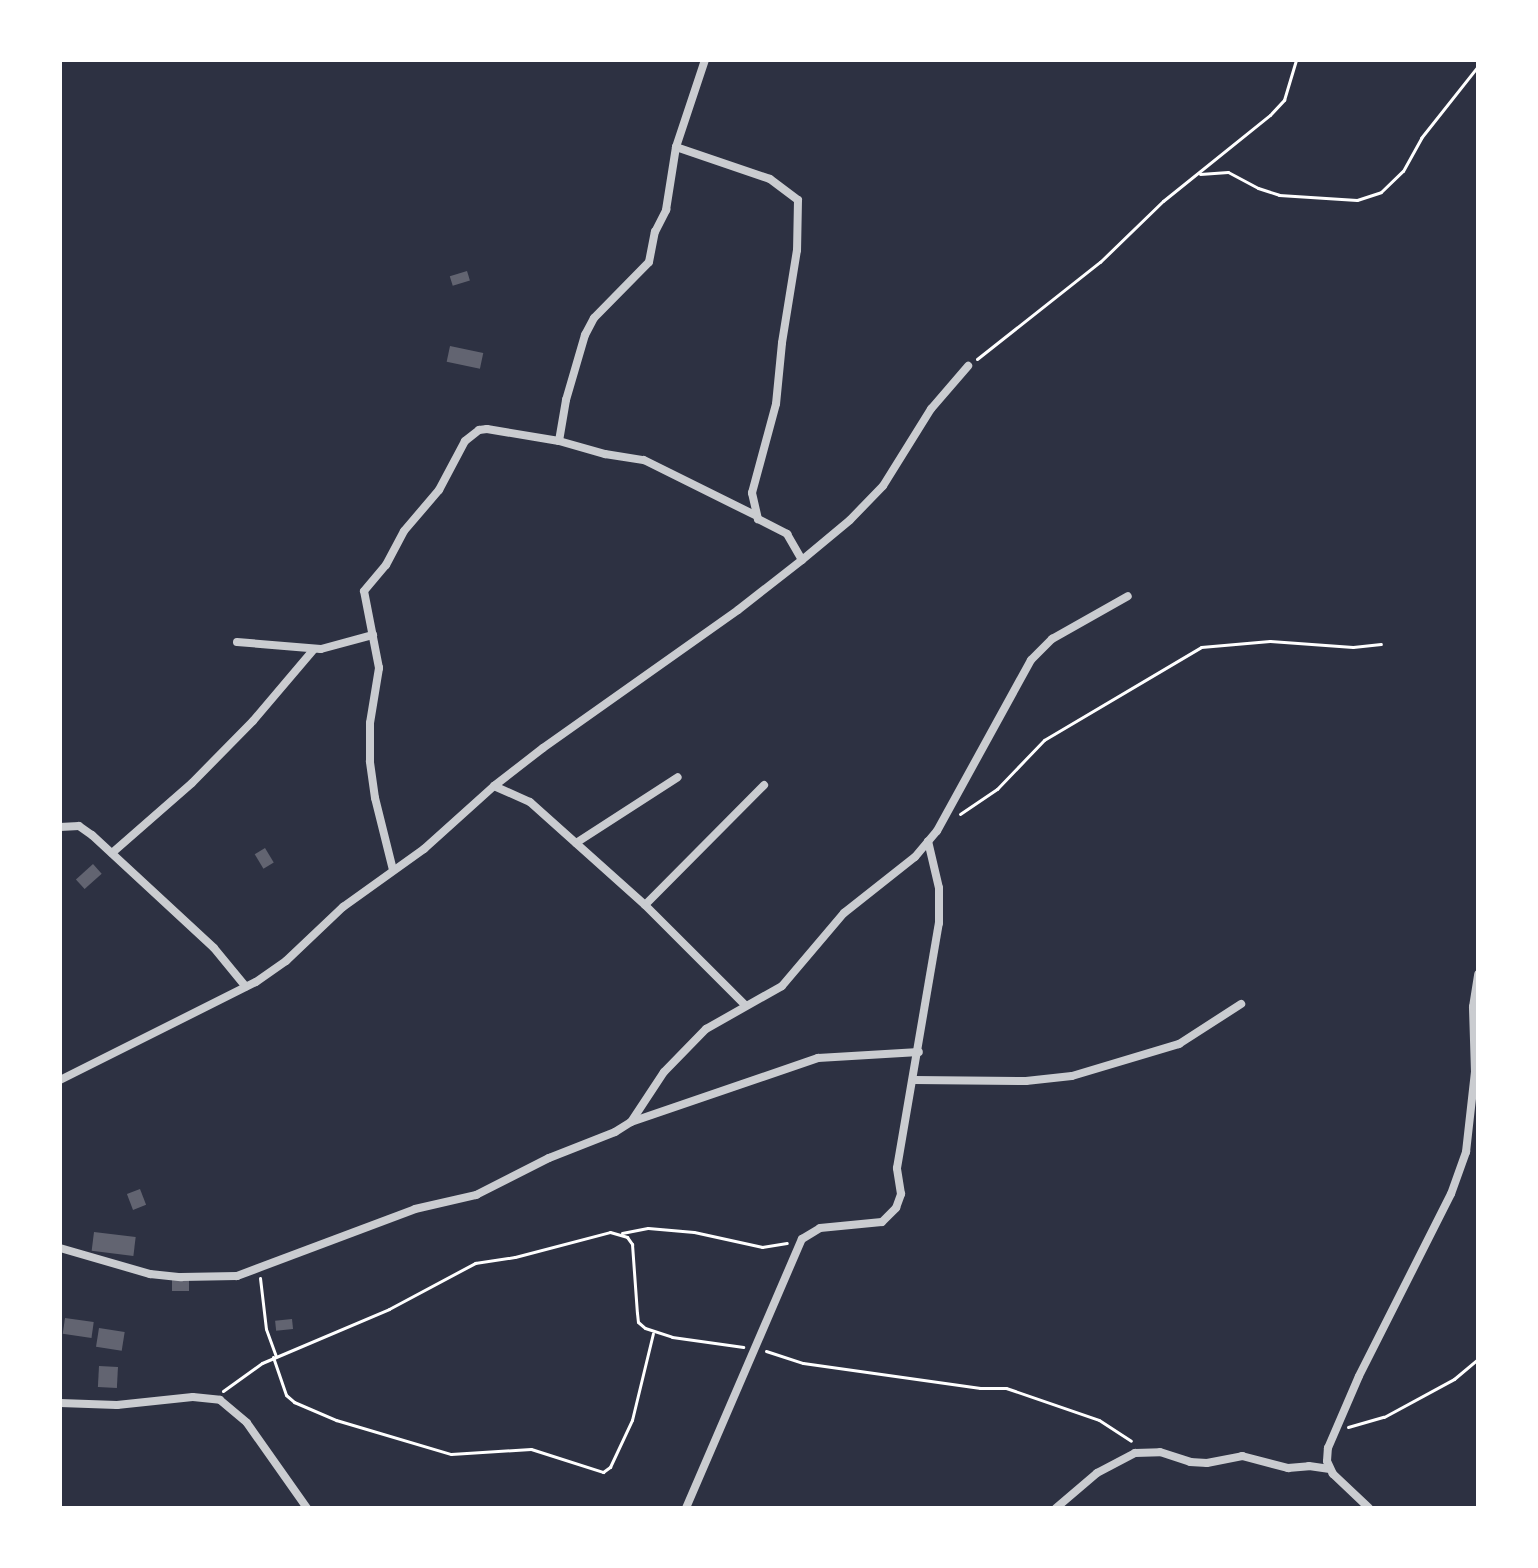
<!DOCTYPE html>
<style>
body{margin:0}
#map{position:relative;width:1538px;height:1568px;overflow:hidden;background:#2d3142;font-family:Cabin,sans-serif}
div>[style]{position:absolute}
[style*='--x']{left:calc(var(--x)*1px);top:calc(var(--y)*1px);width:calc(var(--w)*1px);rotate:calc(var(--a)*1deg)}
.building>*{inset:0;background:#626471;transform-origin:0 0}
.path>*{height:3px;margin:-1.5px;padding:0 1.5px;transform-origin:1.5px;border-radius:1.5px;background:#fff}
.minor>*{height:8px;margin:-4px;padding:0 4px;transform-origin:4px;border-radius:4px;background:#caccd0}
span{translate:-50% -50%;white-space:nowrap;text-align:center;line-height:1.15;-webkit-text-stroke:8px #fff;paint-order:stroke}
.frame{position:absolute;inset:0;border:62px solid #fff;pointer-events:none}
</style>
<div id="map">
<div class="building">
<div style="left:467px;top:271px;width:10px;height:18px;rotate:73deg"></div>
<div style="left:450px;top:346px;width:34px;height:16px;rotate:12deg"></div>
<div style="left:265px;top:848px;width:17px;height:12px;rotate:59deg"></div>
<div style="left:93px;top:864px;width:13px;height:23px;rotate:48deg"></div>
<div style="left:140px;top:1189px;width:17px;height:14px;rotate:69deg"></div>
<div style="left:94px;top:1232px;width:42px;height:19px;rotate:7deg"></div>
<div style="left:189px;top:1280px;width:11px;height:17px;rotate:90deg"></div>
<div style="left:65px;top:1318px;width:29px;height:16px;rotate:8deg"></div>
<div style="left:292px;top:1319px;width:10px;height:17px;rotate:84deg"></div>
<div style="left:99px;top:1328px;width:26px;height:19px;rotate:9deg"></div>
<div style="left:99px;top:1366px;width:19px;height:21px;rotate:3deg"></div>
</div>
<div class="path">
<div style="--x:1200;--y:174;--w:28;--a:-4"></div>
<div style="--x:1228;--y:172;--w:34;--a:28"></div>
<div style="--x:1258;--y:188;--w:22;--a:18"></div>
<div style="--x:1279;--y:195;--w:78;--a:3.7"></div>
<div style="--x:1357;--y:200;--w:25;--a:-18"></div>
<div style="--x:1381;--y:192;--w:30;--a:-44"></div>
<div style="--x:1403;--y:171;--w:38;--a:-61"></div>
<div style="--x:1421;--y:138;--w:92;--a:-51.6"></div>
<div style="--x:977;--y:359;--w:157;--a:-38.3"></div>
<div style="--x:1100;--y:262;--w:88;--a:-44.1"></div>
<div style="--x:1163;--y:201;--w:137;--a:-38.8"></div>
<div style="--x:1270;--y:115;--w:21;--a:-47"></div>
<div style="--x:1284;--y:100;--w:42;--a:-73.3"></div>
<div style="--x:960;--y:814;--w:45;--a:-34"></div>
<div style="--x:997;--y:789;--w:68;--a:-46.2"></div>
<div style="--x:1044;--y:740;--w:182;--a:-30.6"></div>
<div style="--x:1201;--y:647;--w:69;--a:-5"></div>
<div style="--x:1270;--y:641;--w:83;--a:4.1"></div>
<div style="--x:1353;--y:647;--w:28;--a:-6"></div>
<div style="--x:622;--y:1233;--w:26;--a:-11"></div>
<div style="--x:648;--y:1228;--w:46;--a:5"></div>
<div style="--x:694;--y:1232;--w:70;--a:12.4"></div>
<div style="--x:762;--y:1247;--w:25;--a:-9"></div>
<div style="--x:260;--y:1278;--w:51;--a:83.3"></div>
<div style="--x:266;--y:1329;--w:29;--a:70"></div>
<div style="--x:766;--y:1351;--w:39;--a:18"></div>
<div style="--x:803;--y:1363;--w:179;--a:8"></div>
<div style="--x:980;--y:1388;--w:26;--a:0"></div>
<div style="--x:1006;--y:1388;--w:98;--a:19"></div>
<div style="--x:1099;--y:1420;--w:38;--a:33"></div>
<div style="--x:273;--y:1357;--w:40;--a:71.1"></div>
<div style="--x:286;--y:1395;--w:11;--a:41"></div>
<div style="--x:294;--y:1402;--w:46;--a:23.2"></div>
<div style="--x:336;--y:1420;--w:120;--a:16.5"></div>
<div style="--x:451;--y:1454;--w:80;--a:-3.6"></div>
<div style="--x:531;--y:1449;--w:76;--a:17.7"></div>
<div style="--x:603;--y:1472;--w:9;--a:-36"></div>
<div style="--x:610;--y:1467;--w:52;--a:-64.9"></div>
<div style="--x:632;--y:1420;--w:89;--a:-76.4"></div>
<div style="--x:223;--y:1391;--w:48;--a:-35.7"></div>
<div style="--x:262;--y:1363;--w:138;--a:-23"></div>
<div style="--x:389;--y:1309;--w:98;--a:-28.1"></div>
<div style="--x:475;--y:1263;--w:40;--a:-8.5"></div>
<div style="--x:515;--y:1257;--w:98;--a:-14.7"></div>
<div style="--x:610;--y:1232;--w:18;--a:16"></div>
<div style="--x:627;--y:1237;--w:9;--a:54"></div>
<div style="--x:632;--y:1244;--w:69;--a:85.9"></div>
<div style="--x:637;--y:1313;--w:9;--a:84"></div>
<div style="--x:638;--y:1322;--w:9;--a:41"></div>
<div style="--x:645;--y:1328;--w:28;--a:18"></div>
<div style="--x:672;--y:1337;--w:72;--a:8"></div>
<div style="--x:1348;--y:1427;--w:37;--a:-16"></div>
<div style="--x:1384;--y:1417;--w:80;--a:-28.5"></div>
<div style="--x:1454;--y:1379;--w:31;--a:-40"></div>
</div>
<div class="minor">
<div style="--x:676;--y:147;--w:99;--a:18.8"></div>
<div style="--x:770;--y:179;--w:35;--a:37"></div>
<div style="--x:798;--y:200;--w:50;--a:91.1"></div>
<div style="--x:797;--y:250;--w:94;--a:99.2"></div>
<div style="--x:782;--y:343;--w:61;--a:95.6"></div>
<div style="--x:776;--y:404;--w:92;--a:105.1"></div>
<div style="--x:752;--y:493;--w:27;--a:77"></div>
<div style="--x:758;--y:519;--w:33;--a:27"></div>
<div style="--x:787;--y:534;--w:30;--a:60"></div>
<div style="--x:559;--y:441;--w:42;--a:-80.3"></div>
<div style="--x:566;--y:400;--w:68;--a:-73.7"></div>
<div style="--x:585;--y:335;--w:19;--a:-62"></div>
<div style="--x:594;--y:318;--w:78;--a:-45.5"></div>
<div style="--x:649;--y:262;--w:31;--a:-79"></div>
<div style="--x:655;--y:232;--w:25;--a:-63"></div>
<div style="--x:666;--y:210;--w:64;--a:-81"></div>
<div style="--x:676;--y:147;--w:92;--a:-71.6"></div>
<div style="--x:237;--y:642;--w:84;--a:4.8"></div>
<div style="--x:321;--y:649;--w:54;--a:-15.1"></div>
<div style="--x:494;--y:786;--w:39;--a:24"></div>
<div style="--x:530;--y:802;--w:154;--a:41.8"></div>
<div style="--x:645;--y:905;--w:141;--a:45"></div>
<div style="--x:60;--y:827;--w:19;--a:-3"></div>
<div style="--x:79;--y:826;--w:16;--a:35"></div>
<div style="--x:92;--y:835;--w:166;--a:42.8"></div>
<div style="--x:214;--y:948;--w:50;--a:50.6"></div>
<div style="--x:576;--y:843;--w:121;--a:-32.9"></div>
<div style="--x:112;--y:853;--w:106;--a:-41.2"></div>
<div style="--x:192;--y:783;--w:87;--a:-45.5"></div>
<div style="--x:253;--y:721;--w:94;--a:-49.7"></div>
<div style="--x:393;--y:870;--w:74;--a:-104"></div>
<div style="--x:375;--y:798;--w:37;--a:-98"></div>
<div style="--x:370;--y:761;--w:38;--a:-90"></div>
<div style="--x:370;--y:723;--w:56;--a:-80.7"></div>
<div style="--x:379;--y:668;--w:78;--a:-101"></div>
<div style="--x:364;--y:591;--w:34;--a:-50"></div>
<div style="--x:386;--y:565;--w:38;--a:-62"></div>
<div style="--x:404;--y:531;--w:54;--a:-49.5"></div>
<div style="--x:439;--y:490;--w:55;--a:-62"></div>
<div style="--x:465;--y:441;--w:18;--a:-38"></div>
<div style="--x:479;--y:430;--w:8;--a:-7"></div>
<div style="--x:487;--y:429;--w:73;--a:9.5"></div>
<div style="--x:559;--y:441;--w:48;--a:15.8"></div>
<div style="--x:605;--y:454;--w:39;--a:9"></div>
<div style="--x:644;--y:460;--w:126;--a:26.4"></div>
<div style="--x:645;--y:905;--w:169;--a:-45.2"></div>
<div style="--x:60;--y:1080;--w:219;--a:-26.6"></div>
<div style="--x:256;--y:982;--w:37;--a:-35"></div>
<div style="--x:286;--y:961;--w:79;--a:-43.5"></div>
<div style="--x:343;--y:907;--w:100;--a:-35.6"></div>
<div style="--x:424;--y:849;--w:94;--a:-42"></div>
<div style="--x:494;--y:786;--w:62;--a:-37.8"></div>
<div style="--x:543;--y:748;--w:239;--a:-35.3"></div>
<div style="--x:738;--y:610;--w:81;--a:-38"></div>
<div style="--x:802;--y:560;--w:62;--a:-39.8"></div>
<div style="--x:850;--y:520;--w:47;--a:-45.9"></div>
<div style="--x:883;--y:486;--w:91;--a:-58.1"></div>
<div style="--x:931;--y:409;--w:57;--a:-49.3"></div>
<div style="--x:914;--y:1080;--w:112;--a:0.5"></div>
<div style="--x:1026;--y:1081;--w:46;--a:-6.2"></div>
<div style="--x:1072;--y:1076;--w:112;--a:-16.7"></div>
<div style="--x:1179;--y:1044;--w:74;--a:-32.8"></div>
<div style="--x:631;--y:1122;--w:198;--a:-18.9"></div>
<div style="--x:818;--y:1058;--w:101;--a:-3.4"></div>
<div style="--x:60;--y:1248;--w:94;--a:16.1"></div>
<div style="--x:150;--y:1274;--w:31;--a:6"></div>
<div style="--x:181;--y:1277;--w:56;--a:-1"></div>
<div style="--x:237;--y:1276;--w:190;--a:-20.6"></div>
<div style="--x:415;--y:1209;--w:63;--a:-12.9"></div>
<div style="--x:476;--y:1195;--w:82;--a:-26.9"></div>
<div style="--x:549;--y:1158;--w:71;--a:-21.5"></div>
<div style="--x:615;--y:1132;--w:19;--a:-32"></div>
<div style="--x:631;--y:1122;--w:60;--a:-56.6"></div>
<div style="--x:664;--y:1072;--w:60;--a:-45.7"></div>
<div style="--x:706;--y:1029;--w:87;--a:-29.5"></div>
<div style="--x:782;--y:986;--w:96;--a:-49.7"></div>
<div style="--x:844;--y:913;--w:90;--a:-38.3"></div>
<div style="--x:915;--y:857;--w:34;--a:-50"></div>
<div style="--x:937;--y:831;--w:195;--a:-61.2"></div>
<div style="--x:1031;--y:660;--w:30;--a:-45"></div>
<div style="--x:1052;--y:639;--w:87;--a:-29.5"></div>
<div style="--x:60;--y:1403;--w:57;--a:2"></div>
<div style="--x:117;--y:1405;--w:76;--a:-6"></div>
<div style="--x:193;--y:1397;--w:27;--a:6"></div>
<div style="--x:220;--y:1400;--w:35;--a:40"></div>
<div style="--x:247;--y:1423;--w:104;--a:54.8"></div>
<div style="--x:686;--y:1508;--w:293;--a:-66.7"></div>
<div style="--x:802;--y:1239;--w:21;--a:-31"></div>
<div style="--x:820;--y:1228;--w:62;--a:-5.5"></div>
<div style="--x:882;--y:1222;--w:20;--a:-45"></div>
<div style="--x:896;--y:1208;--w:15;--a:-70"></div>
<div style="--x:901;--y:1194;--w:26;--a:-99"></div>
<div style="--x:897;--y:1168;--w:249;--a:-80.3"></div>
<div style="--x:939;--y:923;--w:35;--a:-90"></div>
<div style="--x:939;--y:888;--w:48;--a:-103.2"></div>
<div style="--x:1056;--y:1508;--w:54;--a:-40.5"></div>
<div style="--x:1097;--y:1473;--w:43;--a:-27.8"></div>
<div style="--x:1135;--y:1453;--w:25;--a:-2"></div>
<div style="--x:1160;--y:1452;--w:32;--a:18"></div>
<div style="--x:1190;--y:1462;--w:17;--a:3"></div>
<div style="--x:1207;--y:1463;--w:36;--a:-11"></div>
<div style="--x:1242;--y:1456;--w:48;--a:14.6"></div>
<div style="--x:1288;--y:1468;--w:21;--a:-5"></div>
<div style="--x:1309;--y:1466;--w:21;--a:8"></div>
<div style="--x:1369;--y:1508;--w:50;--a:-136.6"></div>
<div style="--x:1333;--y:1474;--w:14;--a:-115"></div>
<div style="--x:1327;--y:1461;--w:13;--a:-86"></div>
<div style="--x:1328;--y:1448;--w:78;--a:-66.7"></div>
<div style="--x:1359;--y:1376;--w:204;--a:-63.2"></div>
<div style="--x:1451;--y:1194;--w:45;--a:-70.3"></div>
<div style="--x:1466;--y:1152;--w:81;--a:-83.6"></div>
<div style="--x:1475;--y:1072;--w:65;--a:-91.8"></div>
<div style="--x:1473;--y:1007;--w:33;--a:-81"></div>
</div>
<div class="frame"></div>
</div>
